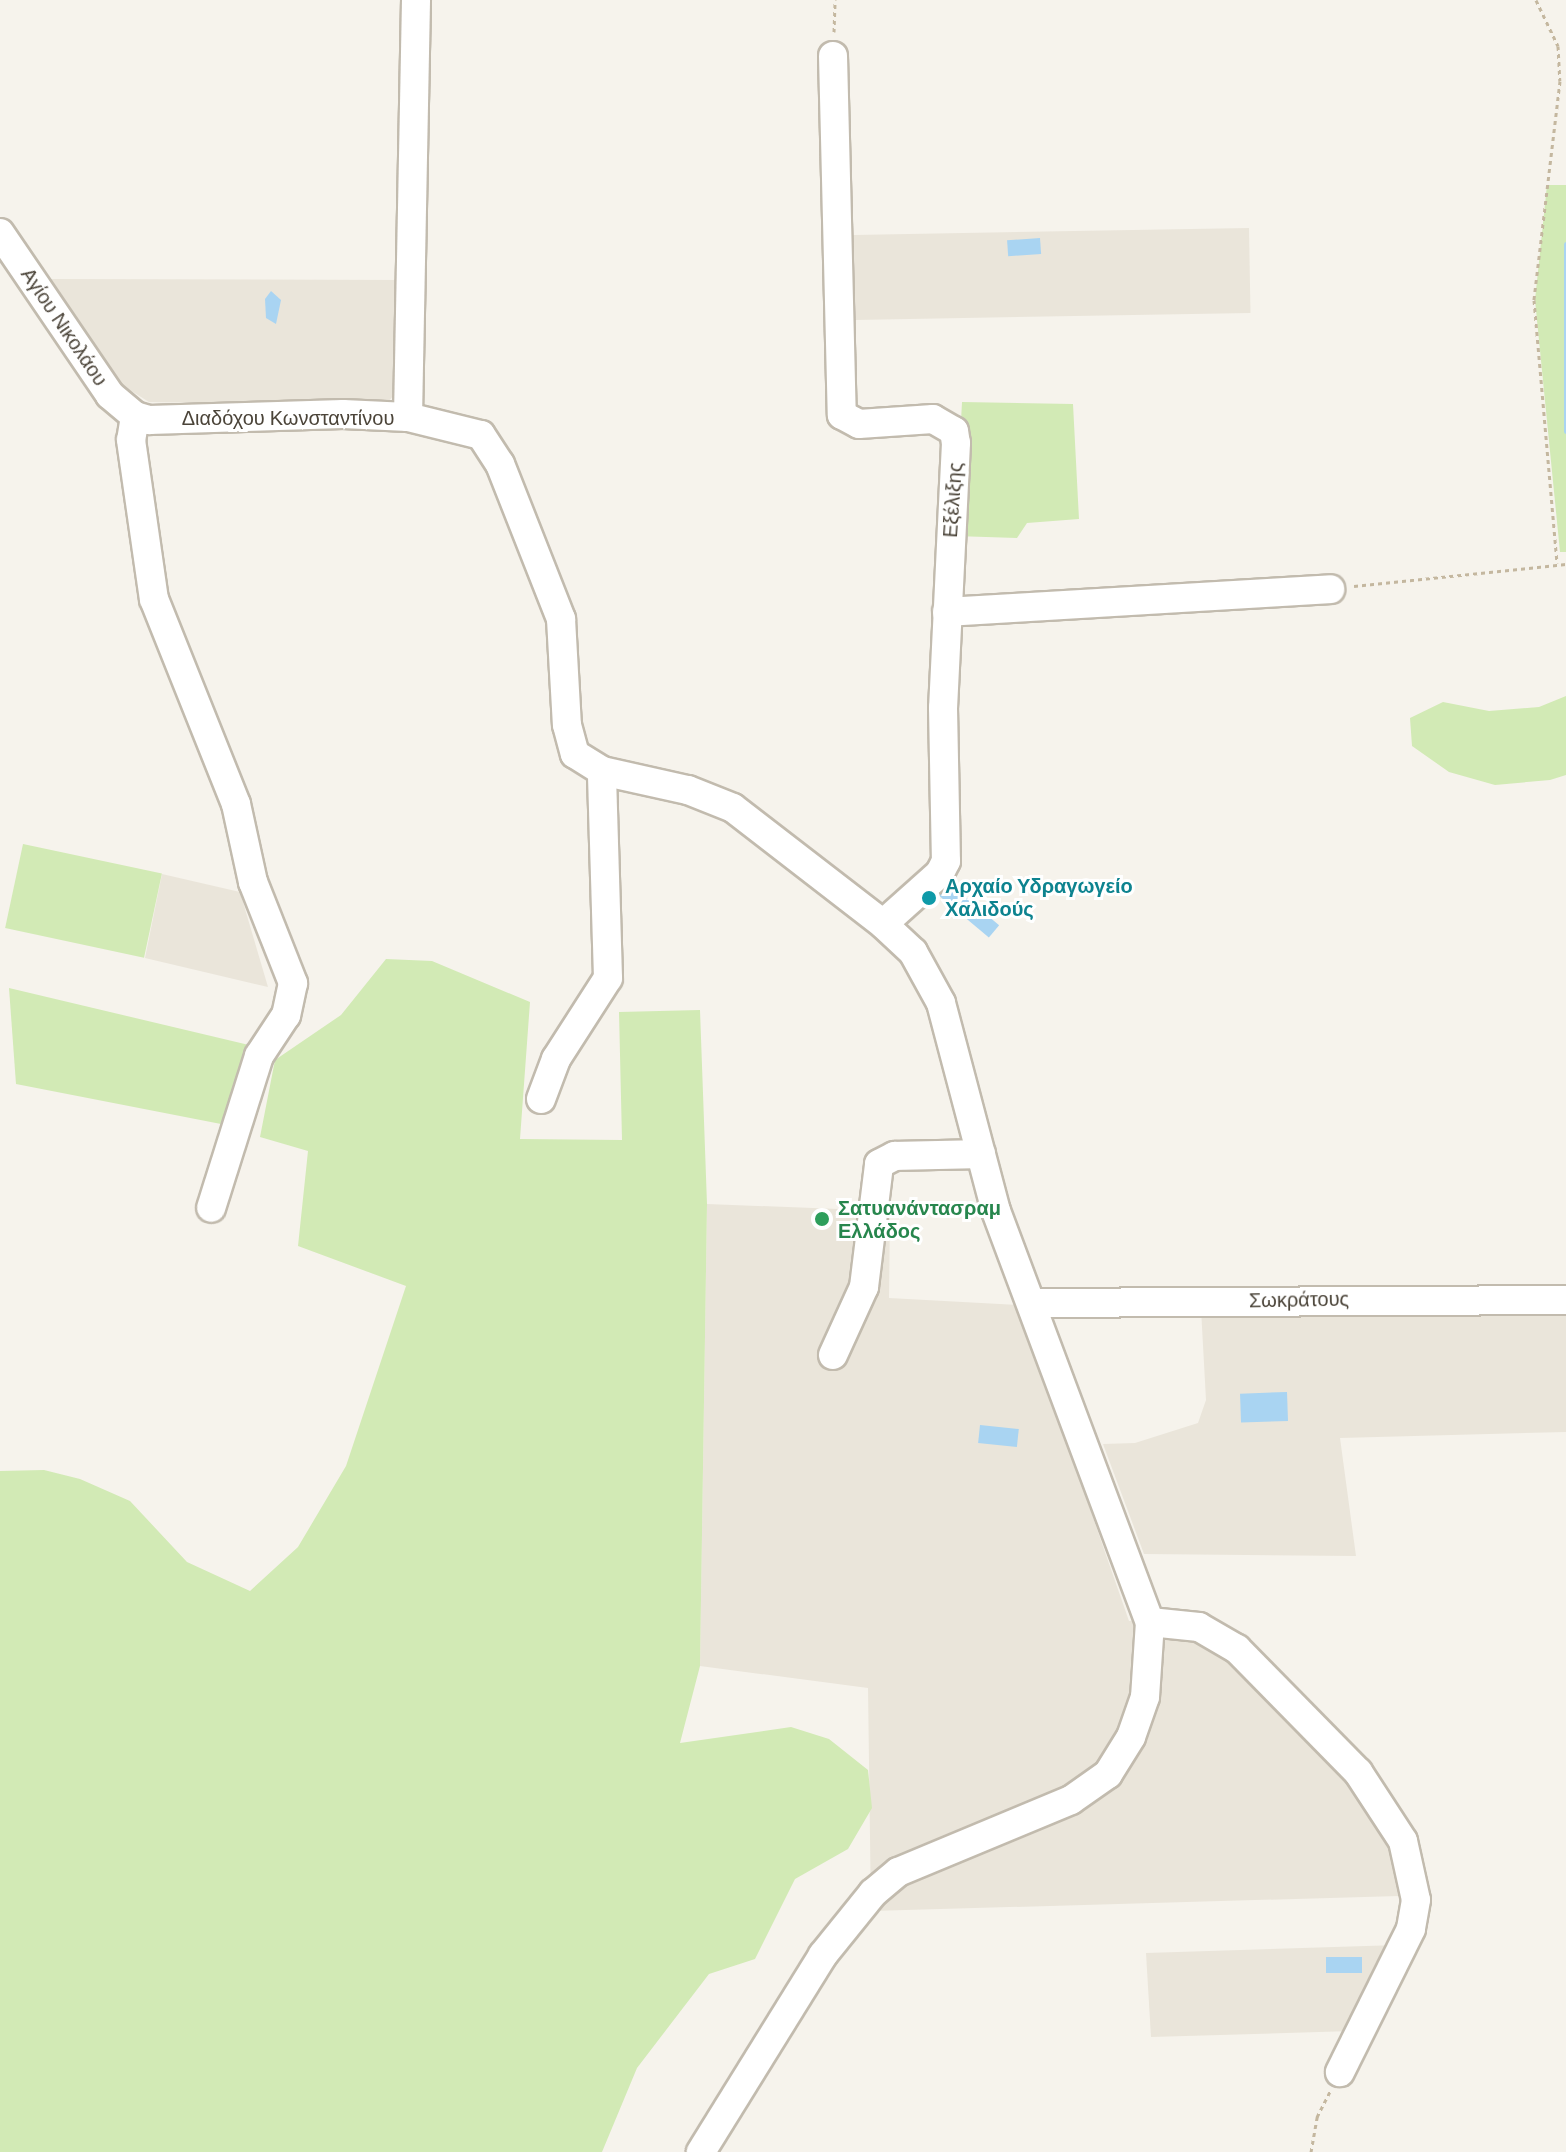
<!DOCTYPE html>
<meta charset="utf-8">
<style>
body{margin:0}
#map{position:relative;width:1566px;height:2152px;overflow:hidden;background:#f6f3ec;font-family:Rubik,sans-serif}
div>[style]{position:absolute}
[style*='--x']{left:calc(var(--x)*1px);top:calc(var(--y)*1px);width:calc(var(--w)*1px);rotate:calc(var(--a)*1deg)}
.residential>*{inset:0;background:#eae5da;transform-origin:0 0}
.green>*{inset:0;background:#d2eab5;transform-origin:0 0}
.water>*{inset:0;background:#a9d4f2;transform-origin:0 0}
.stream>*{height:5px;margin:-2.5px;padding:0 2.5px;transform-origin:2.5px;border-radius:2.5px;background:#a9d4f2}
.path>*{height:3px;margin-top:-1.5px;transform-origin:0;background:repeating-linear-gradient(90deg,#c4b79f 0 4px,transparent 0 8px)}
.roads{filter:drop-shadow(2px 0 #c2bbae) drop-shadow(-2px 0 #c2bbae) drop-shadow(0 2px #c2bbae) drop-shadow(0 -2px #c2bbae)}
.minor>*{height:28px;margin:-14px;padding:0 14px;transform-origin:14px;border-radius:14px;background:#fff}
.dots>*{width:22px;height:22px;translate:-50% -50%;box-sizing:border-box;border:4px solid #fff;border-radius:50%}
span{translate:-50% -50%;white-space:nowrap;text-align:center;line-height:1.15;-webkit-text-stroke:6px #fff;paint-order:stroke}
.street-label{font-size:20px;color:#4b4439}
.culture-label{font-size:20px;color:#0d838f;font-weight:700}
.left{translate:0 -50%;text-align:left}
.leisure-label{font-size:20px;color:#27864d;font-weight:700}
</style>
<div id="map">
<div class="residential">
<div style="left:1249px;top:228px;width:85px;height:409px;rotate:89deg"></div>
<div style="clip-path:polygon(46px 279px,401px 280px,398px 391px,384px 406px,149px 402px,117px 382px)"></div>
<div style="clip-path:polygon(162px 874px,240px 892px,268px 987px,145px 958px)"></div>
<div style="clip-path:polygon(707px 1204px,890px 1211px,889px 1298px,1019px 1305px,1129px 1621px,1194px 1617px,1358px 1760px,1424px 1882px,1399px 1896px,871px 1911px,868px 1688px,700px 1666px)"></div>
<div style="clip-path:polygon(1566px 1306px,1566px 1432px,1340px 1438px,1356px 1556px,1144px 1554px,1103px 1444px,1135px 1443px,1198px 1423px,1206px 1400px,1201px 1309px)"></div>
<div style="clip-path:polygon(1398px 1945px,1352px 2031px,1151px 2037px,1146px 1953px)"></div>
</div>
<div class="green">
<div style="clip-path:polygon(1547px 185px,1566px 185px,1566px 552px,1560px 552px,1535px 300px)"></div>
<div style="clip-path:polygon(962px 402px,1073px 404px,1079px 519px,1027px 523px,1017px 538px,955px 536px)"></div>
<div style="clip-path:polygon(1566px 696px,1566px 775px,1550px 780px,1495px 785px,1449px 772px,1412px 746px,1410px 718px,1443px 702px,1489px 711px,1539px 707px)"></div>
<div style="left:23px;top:844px;width:142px;height:86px;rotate:12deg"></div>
<div style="clip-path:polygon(386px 959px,432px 961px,530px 1002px,520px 1139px,622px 1140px,619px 1012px,700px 1010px,707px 1204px,700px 1666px,680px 1743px,791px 1727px,829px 1739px,868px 1770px,872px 1808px,848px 1849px,795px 1879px,755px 1959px,709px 1974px,637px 2068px,602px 2152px,0 2152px,0 1471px,44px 1470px,80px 1479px,130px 1501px,187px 1562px,250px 1591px,298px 1547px,346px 1466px,406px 1286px,298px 1246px,308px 1151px,260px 1137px,275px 1060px,341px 1015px)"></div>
<div style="clip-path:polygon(9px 988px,249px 1045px,221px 1124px,16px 1084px)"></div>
</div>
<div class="water">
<div style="left:1040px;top:238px;width:16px;height:33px;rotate:86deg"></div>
<div style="clip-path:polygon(271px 291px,281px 300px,276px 324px,266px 318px,265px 299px)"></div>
<div style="left:944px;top:879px;width:72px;height:16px;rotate:40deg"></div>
<div style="left:1287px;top:1392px;width:29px;height:47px;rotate:88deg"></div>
<div style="left:980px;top:1425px;width:39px;height:18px;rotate:6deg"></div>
<div style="left:1362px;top:1957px;width:16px;height:36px;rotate:90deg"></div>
</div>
<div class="stream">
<div style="--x:1566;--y:244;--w:187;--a:90"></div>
</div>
<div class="path">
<div style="--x:1536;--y:0;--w:51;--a:64.4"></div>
<div style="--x:1558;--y:46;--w:35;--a:87"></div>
<div style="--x:1560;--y:81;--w:221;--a:96.8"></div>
<div style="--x:1534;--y:300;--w:264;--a:85"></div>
<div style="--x:834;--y:32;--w:32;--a:-88"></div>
<div style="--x:1354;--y:586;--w:213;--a:-5.9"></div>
<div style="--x:1311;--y:2152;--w:36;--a:-80"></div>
<div style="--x:1317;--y:2117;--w:29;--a:-63"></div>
</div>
<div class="roads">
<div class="minor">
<div style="--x:833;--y:56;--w:359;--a:88.6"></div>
<div style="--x:842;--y:415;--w:19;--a:28"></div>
<div style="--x:859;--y:424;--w:74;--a:-3.9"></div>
<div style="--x:933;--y:419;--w:24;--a:30"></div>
<div style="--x:954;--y:431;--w:12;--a:81"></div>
<div style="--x:956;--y:443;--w:265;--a:92.8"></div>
<div style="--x:943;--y:708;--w:153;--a:88.9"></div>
<div style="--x:946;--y:861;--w:13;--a:117"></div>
<div style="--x:940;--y:873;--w:76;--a:138.2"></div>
<div style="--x:0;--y:233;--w:196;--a:55.8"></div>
<div style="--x:110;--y:395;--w:33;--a:40"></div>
<div style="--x:135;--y:416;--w:15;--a:16"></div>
<div style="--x:149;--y:420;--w:194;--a:-1.8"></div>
<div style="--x:343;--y:414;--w:65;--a:2.6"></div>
<div style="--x:408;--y:417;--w:75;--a:13.9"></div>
<div style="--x:481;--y:435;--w:35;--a:57"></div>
<div style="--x:500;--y:464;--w:167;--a:68.5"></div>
<div style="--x:561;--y:619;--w:106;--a:86.8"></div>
<div style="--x:567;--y:725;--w:30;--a:75"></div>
<div style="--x:575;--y:754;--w:32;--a:32"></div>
<div style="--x:602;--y:771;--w:88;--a:12.5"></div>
<div style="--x:688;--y:790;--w:48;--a:21.8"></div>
<div style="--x:733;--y:808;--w:190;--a:37.7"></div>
<div style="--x:883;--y:924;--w:41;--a:43"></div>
<div style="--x:913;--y:952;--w:58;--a:61.2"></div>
<div style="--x:941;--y:1003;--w:215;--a:75.2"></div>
<div style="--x:996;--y:1211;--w:439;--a:69.5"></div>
<div style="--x:1150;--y:1622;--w:75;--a:93.8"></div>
<div style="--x:1145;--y:1697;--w:42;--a:109.3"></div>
<div style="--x:1131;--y:1737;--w:44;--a:121.9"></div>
<div style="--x:1108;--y:1774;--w:45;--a:144.9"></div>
<div style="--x:1071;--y:1800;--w:187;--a:157.4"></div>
<div style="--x:898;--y:1872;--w:33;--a:140"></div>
<div style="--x:873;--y:1893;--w:80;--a:128.9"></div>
<div style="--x:823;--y:1955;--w:232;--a:121.8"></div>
<div style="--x:135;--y:416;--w:24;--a:99"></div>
<div style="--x:131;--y:440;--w:161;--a:81.8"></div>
<div style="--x:154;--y:599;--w:221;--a:68.2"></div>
<div style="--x:236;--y:804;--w:80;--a:77.7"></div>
<div style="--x:253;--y:882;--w:109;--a:68.4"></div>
<div style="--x:293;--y:983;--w:33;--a:102"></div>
<div style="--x:286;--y:1015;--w:49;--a:123.4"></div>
<div style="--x:259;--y:1056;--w:159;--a:107.5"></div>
<div style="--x:408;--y:417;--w:417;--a:-88.9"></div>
<div style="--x:947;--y:612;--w:384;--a:-3.4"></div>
<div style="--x:541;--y:1099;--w:43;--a:-69.4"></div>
<div style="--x:556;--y:1059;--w:96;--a:-57.3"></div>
<div style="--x:608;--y:978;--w:207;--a:-91.7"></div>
<div style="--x:1032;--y:1303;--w:534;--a:-0.32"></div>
<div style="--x:833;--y:1355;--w:75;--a:-65.5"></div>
<div style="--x:864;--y:1287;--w:124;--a:-83"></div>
<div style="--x:879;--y:1164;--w:18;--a:-27"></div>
<div style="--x:895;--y:1156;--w:86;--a:-1.3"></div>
<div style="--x:1150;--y:1622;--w:49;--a:5.8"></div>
<div style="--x:1199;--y:1627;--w:44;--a:30.1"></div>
<div style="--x:1237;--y:1649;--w:173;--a:45.5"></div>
<div style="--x:1358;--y:1772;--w:82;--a:56.9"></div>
<div style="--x:1403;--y:1841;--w:60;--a:77.6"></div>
<div style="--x:1416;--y:1900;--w:29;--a:100"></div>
<div style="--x:1411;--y:1929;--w:160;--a:116.4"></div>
</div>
</div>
<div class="dots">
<div style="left:929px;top:898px;background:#0f9aa8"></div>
<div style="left:822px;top:1219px;background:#2e9e5b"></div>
</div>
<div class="street-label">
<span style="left:64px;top:327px;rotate:56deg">Αγίου Νικολάου</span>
<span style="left:288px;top:418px">Διαδόχου Κωνσταντίνου</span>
<span style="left:953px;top:500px;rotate:-86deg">Εξέλιξης</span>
<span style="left:1299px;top:1300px;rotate:-1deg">Σωκράτους</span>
</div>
<div class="culture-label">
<span class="left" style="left:945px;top:898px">Αρχαίο Υδραγωγείο<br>Χαλιδούς</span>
</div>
<div class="leisure-label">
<span class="left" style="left:838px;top:1220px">Σατυανάντασραμ<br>Ελλάδος</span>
</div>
</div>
